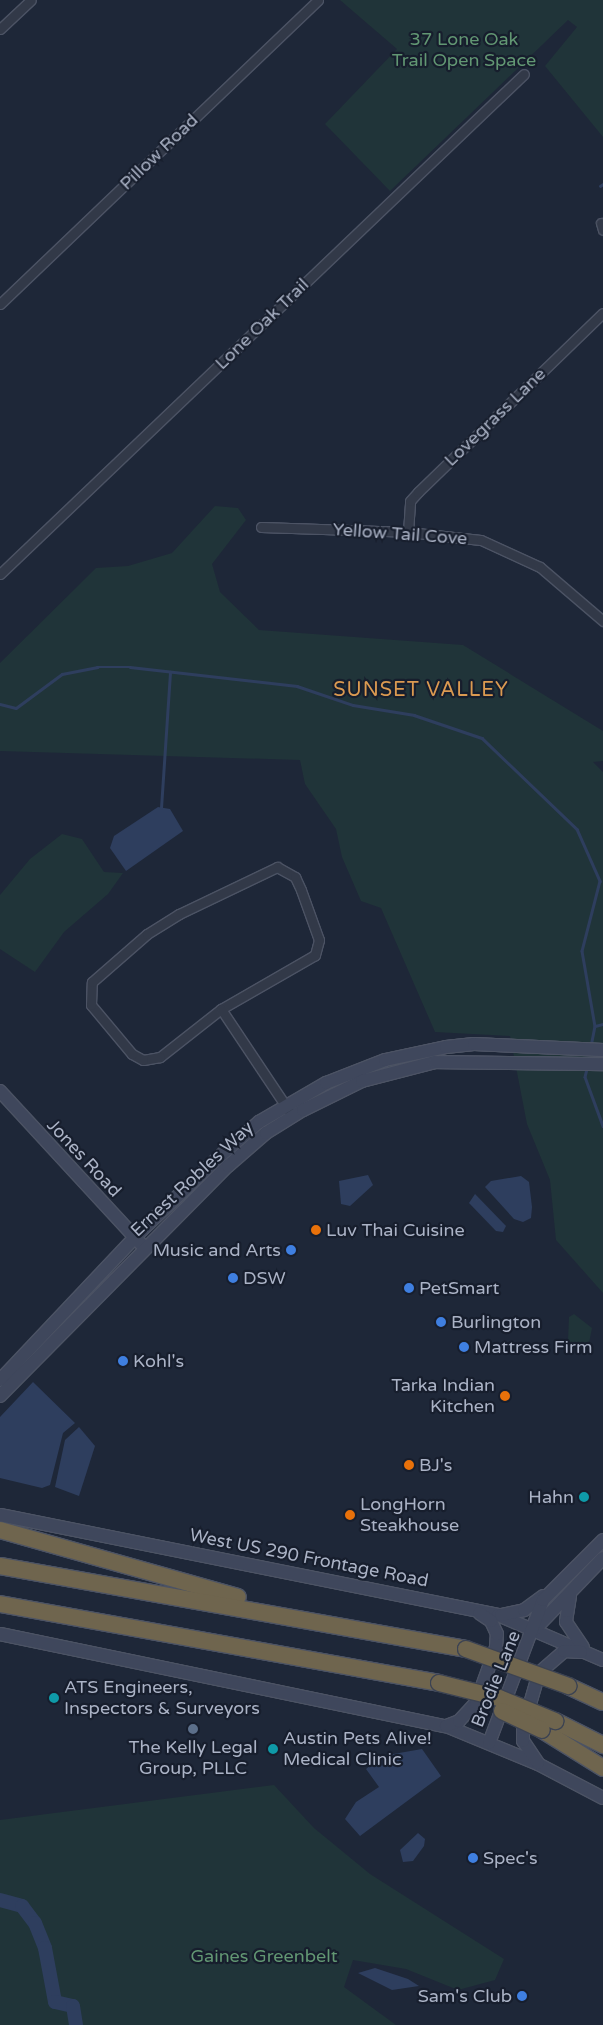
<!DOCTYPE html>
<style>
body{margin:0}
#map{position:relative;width:603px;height:2025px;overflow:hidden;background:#1e2738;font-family:"Varela Round",sans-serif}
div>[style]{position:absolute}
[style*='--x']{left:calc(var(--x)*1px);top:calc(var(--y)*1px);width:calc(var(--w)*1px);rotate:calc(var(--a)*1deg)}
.green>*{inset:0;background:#203439}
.water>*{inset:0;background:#2e3e5e}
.stream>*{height:2.5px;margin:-1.25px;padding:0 1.25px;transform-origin:1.25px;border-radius:1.25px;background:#2e3e5e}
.river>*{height:14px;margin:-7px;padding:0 7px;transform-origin:7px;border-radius:7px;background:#2e3e5e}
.roads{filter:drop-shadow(1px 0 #4c5364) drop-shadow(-1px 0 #4c5364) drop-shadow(0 1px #4c5364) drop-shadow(0 -1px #4c5364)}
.street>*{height:9px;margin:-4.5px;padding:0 4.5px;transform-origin:4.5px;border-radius:4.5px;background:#323948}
.secondary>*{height:12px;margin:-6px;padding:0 6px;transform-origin:6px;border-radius:6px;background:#3f475c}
.highway>*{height:16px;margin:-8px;padding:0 8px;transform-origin:8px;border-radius:8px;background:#6f654e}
.bridges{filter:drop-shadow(1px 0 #3c4353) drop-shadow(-1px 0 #3c4353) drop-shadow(0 1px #3c4353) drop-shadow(0 -1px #3c4353)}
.highway-bridge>*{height:16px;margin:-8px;padding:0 8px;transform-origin:8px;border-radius:8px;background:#6f654e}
.dots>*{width:14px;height:14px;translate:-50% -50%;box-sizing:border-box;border:2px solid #171e2d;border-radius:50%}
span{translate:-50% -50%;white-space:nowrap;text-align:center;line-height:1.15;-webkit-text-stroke:4.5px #171e2d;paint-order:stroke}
.park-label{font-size:18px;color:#629773}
.street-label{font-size:18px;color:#abb3c6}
.poi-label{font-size:18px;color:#abb3c6}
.left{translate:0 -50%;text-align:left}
.right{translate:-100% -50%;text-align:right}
.quarter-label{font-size:20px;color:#db9a51;letter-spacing:1px}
</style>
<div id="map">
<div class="green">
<div style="clip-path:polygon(340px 0,603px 0,603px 137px,545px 66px,577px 27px,568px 20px,390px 191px,325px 124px,397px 49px)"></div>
<div style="clip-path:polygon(215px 506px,238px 508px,246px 520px,212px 564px,220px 592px,259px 630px,463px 645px,603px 731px,603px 761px,593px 762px,603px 772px,603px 1293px,556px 1240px,550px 1180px,527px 1124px,510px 1036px,435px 1032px,381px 908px,361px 901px,342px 857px,336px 829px,305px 784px,300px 760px,0 751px,0 663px,96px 568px,128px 566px,172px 553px)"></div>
<div style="clip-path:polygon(62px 834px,82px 839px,104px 872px,123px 873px,108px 894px,64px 932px,35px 972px,0 949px,0 895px,30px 859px)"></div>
<div style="clip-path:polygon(574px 1314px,592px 1328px,589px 1343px,580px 1346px,568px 1341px,569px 1317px)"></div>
<div style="clip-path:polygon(274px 1785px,314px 1828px,370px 1874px,504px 1959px,495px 1980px,458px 1990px,406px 1969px,353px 1960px,344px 1987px,396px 2025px,0 2025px,0 1820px)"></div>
</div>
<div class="water">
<div style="clip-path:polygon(158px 807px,170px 809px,183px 831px,126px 871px,110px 848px,114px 836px)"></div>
<div style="clip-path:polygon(368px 1175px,373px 1185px,350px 1206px,341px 1204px,339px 1181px)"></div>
<div style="clip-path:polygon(521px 1176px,529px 1182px,532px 1207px,531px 1218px,523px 1222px,514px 1219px,485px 1187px,491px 1181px)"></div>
<div style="clip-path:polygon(475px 1194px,506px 1226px,503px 1232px,496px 1231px,469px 1203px)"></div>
<div style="clip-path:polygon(33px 1382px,75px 1423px,63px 1433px,50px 1485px,42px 1488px,0 1478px,0 1417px)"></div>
<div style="clip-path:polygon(79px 1427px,95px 1446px,79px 1496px,55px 1487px,65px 1440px)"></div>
<div style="clip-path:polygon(422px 1749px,441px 1776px,360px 1836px,345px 1819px,356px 1802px,379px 1787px,366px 1769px,382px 1756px)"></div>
<div style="clip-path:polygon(418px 1833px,425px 1839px,424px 1846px,413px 1861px,403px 1862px,400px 1850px)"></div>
<div style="clip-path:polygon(375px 1968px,408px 1979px,419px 1986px,392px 1990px,358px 1973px)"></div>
</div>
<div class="stream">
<div style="--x:600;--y:186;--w:4;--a:-34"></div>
<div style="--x:0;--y:704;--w:16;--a:14"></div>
<div style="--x:16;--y:708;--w:57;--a:-36.5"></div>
<div style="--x:62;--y:674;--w:36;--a:-11"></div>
<div style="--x:97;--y:667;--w:33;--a:0"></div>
<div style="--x:130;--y:667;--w:168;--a:6.5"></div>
<div style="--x:297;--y:686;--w:59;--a:18.7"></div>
<div style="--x:353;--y:705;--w:62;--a:9.3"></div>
<div style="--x:414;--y:715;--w:72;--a:18.7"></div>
<div style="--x:482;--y:738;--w:132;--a:43.8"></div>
<div style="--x:577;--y:829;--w:57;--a:66.1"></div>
<div style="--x:600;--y:881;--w:72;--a:104.4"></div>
<div style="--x:582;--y:951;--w:76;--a:80.2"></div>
<div style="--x:595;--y:1026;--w:20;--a:101"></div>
<div style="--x:161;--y:808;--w:136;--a:-86.2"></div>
<div style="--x:595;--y:1026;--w:8;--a:-14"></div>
<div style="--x:587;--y:1069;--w:8;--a:104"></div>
<div style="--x:585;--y:1077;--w:52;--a:69.8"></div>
</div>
<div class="river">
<div style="--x:0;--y:1900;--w:23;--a:15"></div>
<div style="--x:22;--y:1906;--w:21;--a:53"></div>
<div style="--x:35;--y:1923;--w:27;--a:68"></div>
<div style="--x:45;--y:1948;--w:55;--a:79.5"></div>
<div style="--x:55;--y:2002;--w:18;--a:13"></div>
<div style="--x:73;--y:2006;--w:19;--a:81"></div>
</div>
<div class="roads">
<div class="street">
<div style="--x:0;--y:29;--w:42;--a:-43.1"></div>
<div style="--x:601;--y:223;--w:7;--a:74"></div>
<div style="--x:0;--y:304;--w:440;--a:-43.7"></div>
<div style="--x:261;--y:527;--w:147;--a:1.9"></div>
<div style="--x:408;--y:532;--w:73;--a:6.3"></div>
<div style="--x:481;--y:540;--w:65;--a:24.6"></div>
<div style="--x:540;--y:567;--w:83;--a:40.6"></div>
<div style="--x:408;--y:532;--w:31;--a:-86"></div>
<div style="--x:410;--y:501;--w:12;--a:-48"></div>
<div style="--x:418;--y:492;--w:257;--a:-44.1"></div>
<div style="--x:0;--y:574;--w:724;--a:-43.66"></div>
<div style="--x:277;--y:867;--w:21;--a:29"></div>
<div style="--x:295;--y:877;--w:14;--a:65"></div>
<div style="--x:301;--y:890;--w:53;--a:70.2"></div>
<div style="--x:319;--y:940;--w:16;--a:105"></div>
<div style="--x:315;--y:955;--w:108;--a:150.1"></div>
<div style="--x:221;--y:1009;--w:78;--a:141.8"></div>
<div style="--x:160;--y:1057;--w:17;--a:170"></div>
<div style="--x:143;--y:1060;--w:13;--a:-151"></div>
<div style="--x:132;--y:1054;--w:64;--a:-129.9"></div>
<div style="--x:91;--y:1005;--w:23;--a:-88"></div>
<div style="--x:92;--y:982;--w:73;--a:-41.1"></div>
<div style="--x:147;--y:934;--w:38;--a:-32"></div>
<div style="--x:179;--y:914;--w:109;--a:-25.6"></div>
<div style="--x:221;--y:1009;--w:123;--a:56.3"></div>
</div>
<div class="secondary">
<div style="--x:0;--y:1091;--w:208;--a:47.3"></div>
<div style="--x:0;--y:1380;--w:207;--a:-46.6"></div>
<div style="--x:142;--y:1230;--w:108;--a:-43.5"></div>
<div style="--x:220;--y:1156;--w:52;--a:-41.1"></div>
<div style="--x:259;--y:1122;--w:78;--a:-30.2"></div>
<div style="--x:326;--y:1083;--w:63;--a:-21.3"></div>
<div style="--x:385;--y:1060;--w:62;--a:-12"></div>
<div style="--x:446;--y:1047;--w:28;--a:-6"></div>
<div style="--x:474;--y:1044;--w:129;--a:2.7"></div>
<div style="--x:0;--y:1396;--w:324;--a:-45.3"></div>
<div style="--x:228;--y:1166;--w:50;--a:-41"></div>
<div style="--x:266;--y:1133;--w:44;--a:-31.9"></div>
<div style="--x:303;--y:1110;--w:66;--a:-26.2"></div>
<div style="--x:362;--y:1081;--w:75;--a:-14.6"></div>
<div style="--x:435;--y:1062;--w:168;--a:0.7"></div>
<div style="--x:0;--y:1515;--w:508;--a:11.35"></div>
<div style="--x:498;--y:1615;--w:114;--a:23.2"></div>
<div style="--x:570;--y:1596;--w:26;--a:99"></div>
<div style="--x:566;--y:1622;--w:30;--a:56"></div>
<div style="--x:501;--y:1615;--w:24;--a:-12"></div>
<div style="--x:524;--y:1610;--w:24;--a:-36"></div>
<div style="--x:535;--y:1629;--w:98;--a:-46.2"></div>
<div style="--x:0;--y:1634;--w:455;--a:11.7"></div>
<div style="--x:446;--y:1726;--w:100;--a:22.4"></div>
<div style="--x:538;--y:1764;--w:73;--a:27.6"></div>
<div style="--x:446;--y:1726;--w:14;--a:-21"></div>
<div style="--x:459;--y:1721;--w:25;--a:-47"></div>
<div style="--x:476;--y:1703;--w:59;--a:-70.3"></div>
<div style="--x:496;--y:1647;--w:13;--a:-86"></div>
<div style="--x:497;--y:1634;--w:14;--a:-115"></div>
<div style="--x:491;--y:1621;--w:14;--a:-146"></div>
<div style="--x:489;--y:1743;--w:153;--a:-69.3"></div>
<div style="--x:543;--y:1600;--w:85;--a:-45"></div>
<div style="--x:538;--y:1763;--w:27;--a:-124"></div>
<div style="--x:523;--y:1741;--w:13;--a:-90"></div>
<div style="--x:523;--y:1728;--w:57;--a:-73.8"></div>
<div style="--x:539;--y:1673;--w:33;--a:-41"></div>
<div style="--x:564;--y:1651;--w:17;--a:3"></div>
</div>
<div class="highway">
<div style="--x:0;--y:1530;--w:247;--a:15.7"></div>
<div style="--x:0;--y:1566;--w:473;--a:10.1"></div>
<div style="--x:0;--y:1604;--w:446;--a:10.2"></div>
<div style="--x:568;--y:1686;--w:38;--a:25"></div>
<div style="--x:555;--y:1721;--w:54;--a:26.6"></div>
<div style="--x:542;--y:1730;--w:72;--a:31.9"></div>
</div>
</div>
<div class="bridges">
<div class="highway-bridge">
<div style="--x:466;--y:1649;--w:109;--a:19.9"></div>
<div style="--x:439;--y:1683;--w:62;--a:14"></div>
<div style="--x:499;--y:1698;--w:61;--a:22.3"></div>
<div style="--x:502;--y:1711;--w:44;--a:25.4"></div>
</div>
</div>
<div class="dots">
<div style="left:316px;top:1230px;background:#e8710a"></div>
<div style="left:291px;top:1250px;background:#3f7fe0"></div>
<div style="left:233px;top:1278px;background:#3f7fe0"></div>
<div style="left:409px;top:1288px;background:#3f7fe0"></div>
<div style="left:441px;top:1322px;background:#3f7fe0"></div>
<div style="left:464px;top:1347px;background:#3f7fe0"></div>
<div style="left:123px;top:1361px;background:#3f7fe0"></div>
<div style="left:505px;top:1396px;background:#e8710a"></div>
<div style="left:409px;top:1465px;background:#e8710a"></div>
<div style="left:584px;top:1497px;background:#0f9aa8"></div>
<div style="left:350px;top:1515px;background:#e8710a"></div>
<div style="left:54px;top:1698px;background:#0f9aa8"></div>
<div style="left:193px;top:1729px;background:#5c6f8a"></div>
<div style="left:273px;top:1749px;background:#0f9aa8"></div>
<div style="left:473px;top:1858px;background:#3f7fe0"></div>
<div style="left:522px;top:1996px;background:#3f7fe0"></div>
</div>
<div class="park-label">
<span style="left:464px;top:50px">37 Lone Oak<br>Trail Open Space</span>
<span style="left:264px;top:1956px">Gaines Greenbelt</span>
</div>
<div class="street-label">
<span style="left:159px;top:152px;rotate:-44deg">Pillow Road</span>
<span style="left:262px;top:324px;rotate:-44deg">Lone Oak Trail</span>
<span style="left:495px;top:417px;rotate:-44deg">Lovegrass Lane</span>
<span style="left:400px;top:534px;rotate:4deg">Yellow Tail Cove</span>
<span style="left:84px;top:1158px;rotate:47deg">Jones Road</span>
<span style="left:192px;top:1179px;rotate:-43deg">Ernest Robles Way</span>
<span style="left:309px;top:1558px;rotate:11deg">West US 290 Frontage Road</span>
<span style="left:496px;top:1679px;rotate:-68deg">Brodie Lane</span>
</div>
<div class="poi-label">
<span class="left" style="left:326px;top:1230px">Luv Thai Cuisine</span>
<span class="right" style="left:281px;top:1250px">Music and Arts</span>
<span class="left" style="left:243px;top:1278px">DSW</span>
<span class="left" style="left:419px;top:1288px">PetSmart</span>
<span class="left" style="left:451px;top:1322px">Burlington</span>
<span class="left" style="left:474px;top:1347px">Mattress Firm</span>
<span class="left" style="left:133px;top:1361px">Kohl's</span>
<span class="right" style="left:495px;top:1396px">Tarka Indian<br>Kitchen</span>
<span class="left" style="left:419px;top:1465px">BJ's</span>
<span class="right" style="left:574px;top:1497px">Hahn</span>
<span class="left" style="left:360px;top:1515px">LongHorn<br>Steakhouse</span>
<span class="left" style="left:64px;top:1698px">ATS Engineers,<br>Inspectors &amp; Surveyors</span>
<span class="left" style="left:283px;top:1749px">Austin Pets Alive!<br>Medical Clinic</span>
<span style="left:193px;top:1758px">The Kelly Legal<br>Group, PLLC</span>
<span class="left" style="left:483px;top:1858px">Spec's</span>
<span class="right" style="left:512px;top:1996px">Sam's Club</span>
</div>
<div class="quarter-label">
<span style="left:421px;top:690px">SUNSET VALLEY</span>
</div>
</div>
